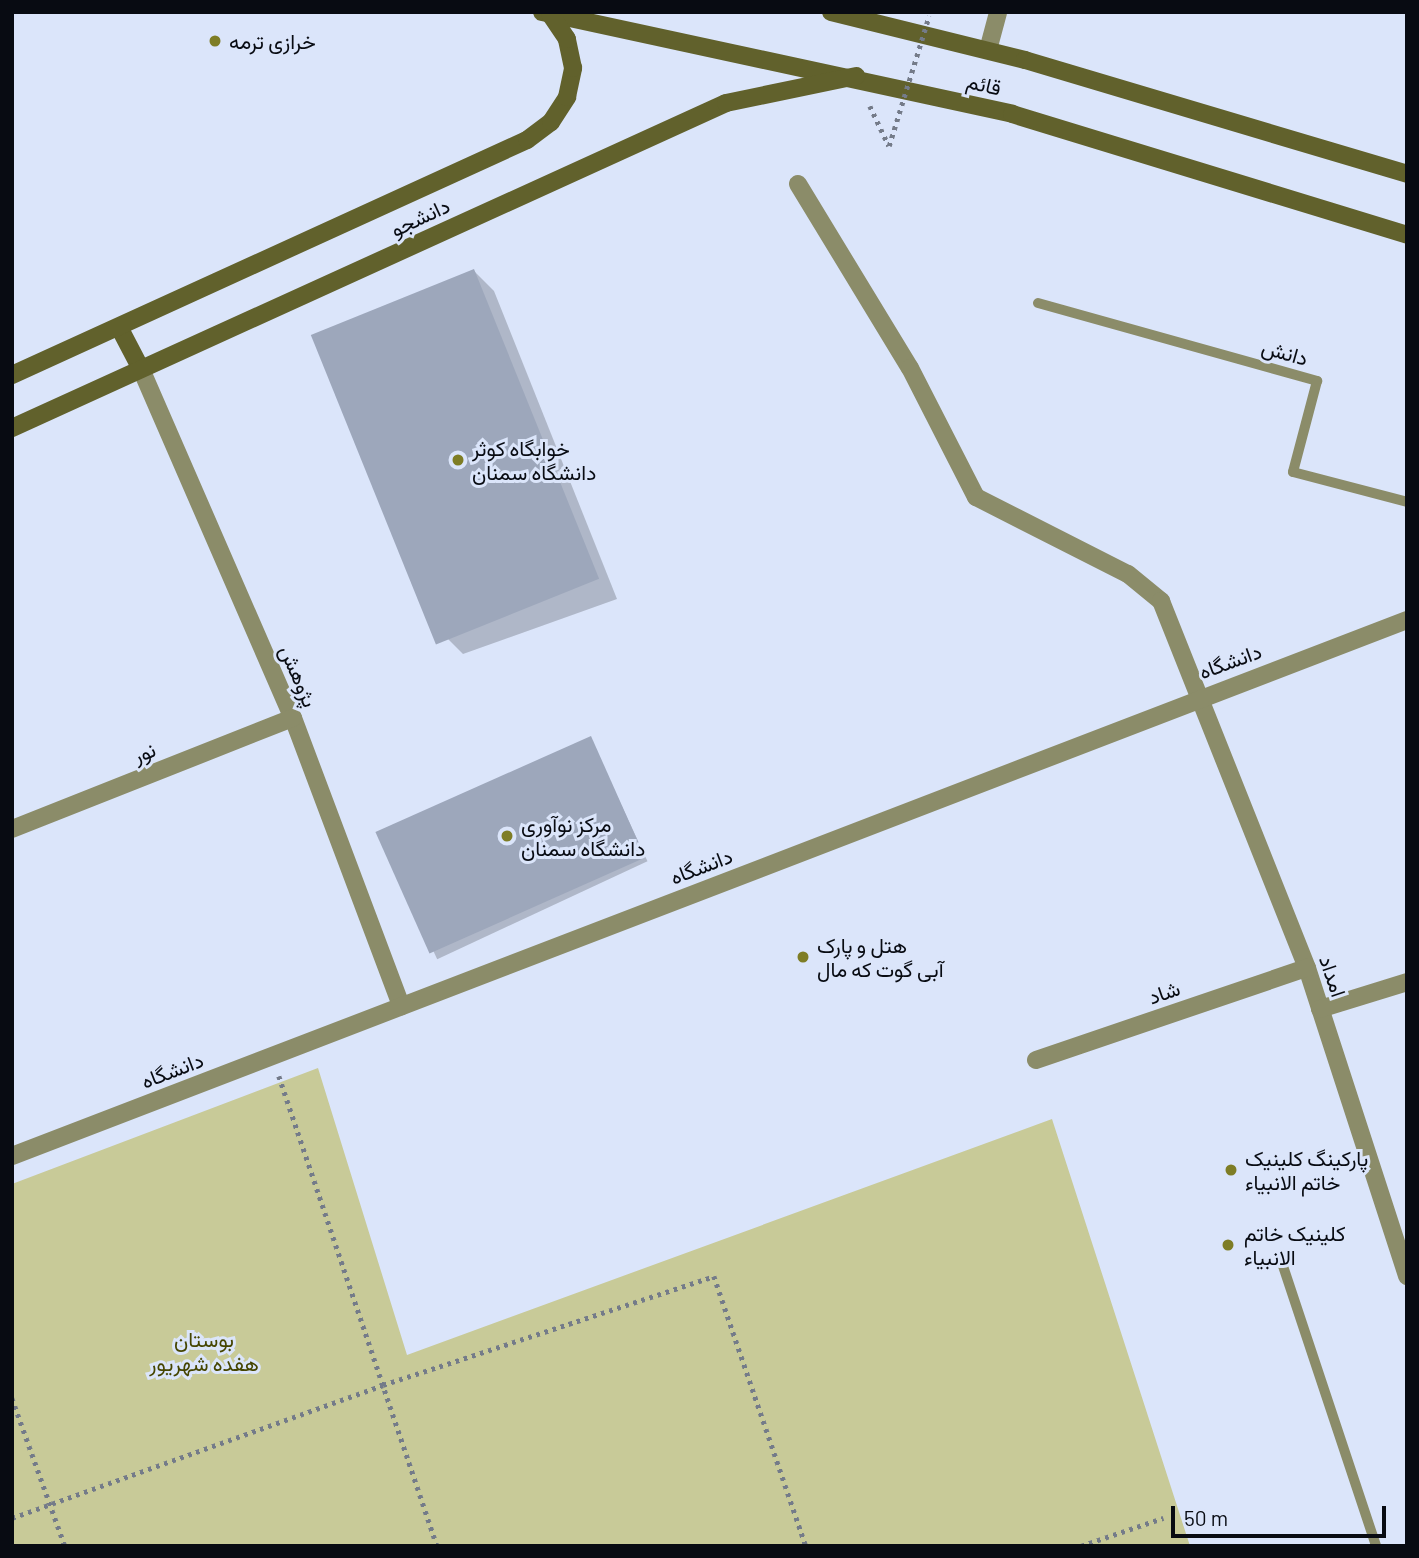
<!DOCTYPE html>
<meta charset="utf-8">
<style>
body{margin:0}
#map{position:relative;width:1419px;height:1558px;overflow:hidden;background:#dbe5fa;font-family:Barlow,Vazirmatn,sans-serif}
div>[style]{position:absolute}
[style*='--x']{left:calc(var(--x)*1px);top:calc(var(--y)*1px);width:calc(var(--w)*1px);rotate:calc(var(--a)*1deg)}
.green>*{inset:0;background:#c8ca98}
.shadow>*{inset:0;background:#0003;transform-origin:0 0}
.building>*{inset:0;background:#9da7bb;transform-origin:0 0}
.path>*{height:4.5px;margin-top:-2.25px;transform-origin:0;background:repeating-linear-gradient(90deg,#747b89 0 3.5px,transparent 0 8.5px)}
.service>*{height:10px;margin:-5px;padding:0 5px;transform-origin:5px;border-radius:5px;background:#8b8c69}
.minor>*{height:18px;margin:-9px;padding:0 9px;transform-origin:9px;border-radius:9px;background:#8b8c69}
.secondary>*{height:18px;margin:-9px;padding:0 9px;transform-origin:9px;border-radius:9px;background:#61612c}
.path-bridge>*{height:4.5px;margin-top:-2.25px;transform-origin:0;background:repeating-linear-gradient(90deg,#747b89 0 3.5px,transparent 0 8.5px)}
.dots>*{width:19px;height:19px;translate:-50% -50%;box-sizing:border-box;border:4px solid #dbe5fa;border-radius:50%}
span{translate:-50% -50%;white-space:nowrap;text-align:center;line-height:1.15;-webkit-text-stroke:6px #dbe5fa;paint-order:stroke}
.poi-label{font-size:21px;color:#080b12}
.left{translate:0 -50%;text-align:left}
.street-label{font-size:21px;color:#080b12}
.park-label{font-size:21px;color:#454500}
.frame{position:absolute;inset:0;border:14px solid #080b12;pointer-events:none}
.scale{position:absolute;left:1171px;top:1506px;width:215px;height:32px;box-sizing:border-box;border:4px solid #080b12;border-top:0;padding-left:9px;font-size:21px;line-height:24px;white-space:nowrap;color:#080b12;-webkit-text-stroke:5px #dbe5fa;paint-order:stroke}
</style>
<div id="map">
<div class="green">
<div style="clip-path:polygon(318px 1068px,407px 1355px,1052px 1119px,1190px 1546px,12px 1546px,12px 1184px)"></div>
</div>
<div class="shadow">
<div style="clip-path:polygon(474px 271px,494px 291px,617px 599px,463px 654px,443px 634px)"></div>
<div style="left:590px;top:738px;width:136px;height:232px;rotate:65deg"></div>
</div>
<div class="building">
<div style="left:474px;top:269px;width:334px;height:176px;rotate:68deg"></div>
<div style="left:591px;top:736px;width:133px;height:236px;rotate:66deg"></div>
</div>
<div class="path">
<div style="--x:870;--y:106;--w:44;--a:64.6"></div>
<div style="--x:279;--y:1076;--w:496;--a:71.4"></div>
<div style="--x:12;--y:1398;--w:157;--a:70.3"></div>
<div style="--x:12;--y:1518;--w:394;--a:-19.7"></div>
<div style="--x:383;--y:1385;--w:348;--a:-18.2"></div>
<div style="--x:714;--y:1276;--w:285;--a:71.2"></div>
<div style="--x:1081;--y:1546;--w:87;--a:-18.9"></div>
</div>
<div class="service">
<div style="--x:1038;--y:303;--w:290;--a:15.6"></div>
<div style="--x:1317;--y:381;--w:94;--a:104.8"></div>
<div style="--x:1293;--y:472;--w:118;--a:14.7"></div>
<div style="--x:1281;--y:1260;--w:301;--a:71.6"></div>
</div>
<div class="minor">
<div style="--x:988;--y:50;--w:39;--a:-75"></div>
<div style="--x:798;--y:184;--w:215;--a:58.7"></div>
<div style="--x:910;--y:368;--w:145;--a:62.9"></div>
<div style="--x:976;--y:497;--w:170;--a:26.9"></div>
<div style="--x:1128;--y:574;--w:43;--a:39.3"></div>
<div style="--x:1161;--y:601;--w:395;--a:68.3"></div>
<div style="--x:1307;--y:968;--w:324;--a:72"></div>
<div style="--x:141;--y:369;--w:381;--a:66.5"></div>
<div style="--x:293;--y:718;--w:308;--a:69.4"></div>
<div style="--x:12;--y:829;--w:302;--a:-21.6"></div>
<div style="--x:1320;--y:1009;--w:91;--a:-17.2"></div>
<div style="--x:1036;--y:1060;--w:286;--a:-18.8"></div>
<div style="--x:12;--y:1156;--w:1494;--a:-21.02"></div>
</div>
<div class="secondary">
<div style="--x:542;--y:12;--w:481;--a:12.2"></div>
<div style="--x:1012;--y:114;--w:413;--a:17"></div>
<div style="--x:831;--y:12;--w:200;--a:13.9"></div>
<div style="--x:1025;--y:60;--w:399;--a:16.6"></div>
<div style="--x:119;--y:327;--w:47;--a:62.4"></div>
<div style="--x:12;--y:375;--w:566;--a:-24.53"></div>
<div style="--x:527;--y:140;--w:30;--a:-37"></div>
<div style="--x:551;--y:122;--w:30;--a:-57"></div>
<div style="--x:567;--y:97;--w:30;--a:-78"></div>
<div style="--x:573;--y:68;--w:30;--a:-102"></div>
<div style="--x:567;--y:39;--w:30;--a:-124"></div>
<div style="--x:12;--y:428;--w:784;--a:-24.47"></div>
<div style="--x:726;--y:103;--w:133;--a:-11.7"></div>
</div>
<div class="path-bridge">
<div style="--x:889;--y:146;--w:136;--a:-72.9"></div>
</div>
<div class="dots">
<div style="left:215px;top:41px;background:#7e7d25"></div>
<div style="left:458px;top:460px;background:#7e7d25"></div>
<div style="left:507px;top:836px;background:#7e7d25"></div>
<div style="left:803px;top:957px;background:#7e7d25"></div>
<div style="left:1231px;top:1170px;background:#7e7d25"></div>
<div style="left:1228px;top:1245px;background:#7e7d25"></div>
</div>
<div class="poi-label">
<span class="left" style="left:229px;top:41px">خرازی ترمه</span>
<span class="left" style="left:472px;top:460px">خوابگاه کوثر<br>دانشگاه سمنان</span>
<span class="left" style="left:521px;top:836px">مرکز نوآوری<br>دانشگاه سمنان</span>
<span class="left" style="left:817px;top:957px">هتل و پارک<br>آبی گوت که مال</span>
<span class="left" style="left:1245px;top:1170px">پارکینگ کلینیک<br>خاتم الانبیاء</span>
<span class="left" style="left:1244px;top:1245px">کلینیک خاتم<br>الانبیاء</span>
</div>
<div class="street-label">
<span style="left:984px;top:84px;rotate:14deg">قائم</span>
<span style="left:420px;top:217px;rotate:-25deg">دانشجو</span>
<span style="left:1285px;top:352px;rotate:16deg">دانش</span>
<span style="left:1230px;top:661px;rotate:-20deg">دانشگاه</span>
<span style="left:299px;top:676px;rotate:67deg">پژوهش</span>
<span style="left:144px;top:752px;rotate:-22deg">نور</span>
<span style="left:701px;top:866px;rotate:-21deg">دانشگاه</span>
<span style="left:1333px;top:976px;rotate:71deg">امداد</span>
<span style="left:1164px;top:992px;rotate:-19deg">شاد</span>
<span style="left:172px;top:1070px;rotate:-21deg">دانشگاه</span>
</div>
<div class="park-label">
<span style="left:204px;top:1351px">بوستان<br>هفده شهریور</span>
</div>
<div class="frame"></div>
<div class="scale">50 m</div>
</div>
